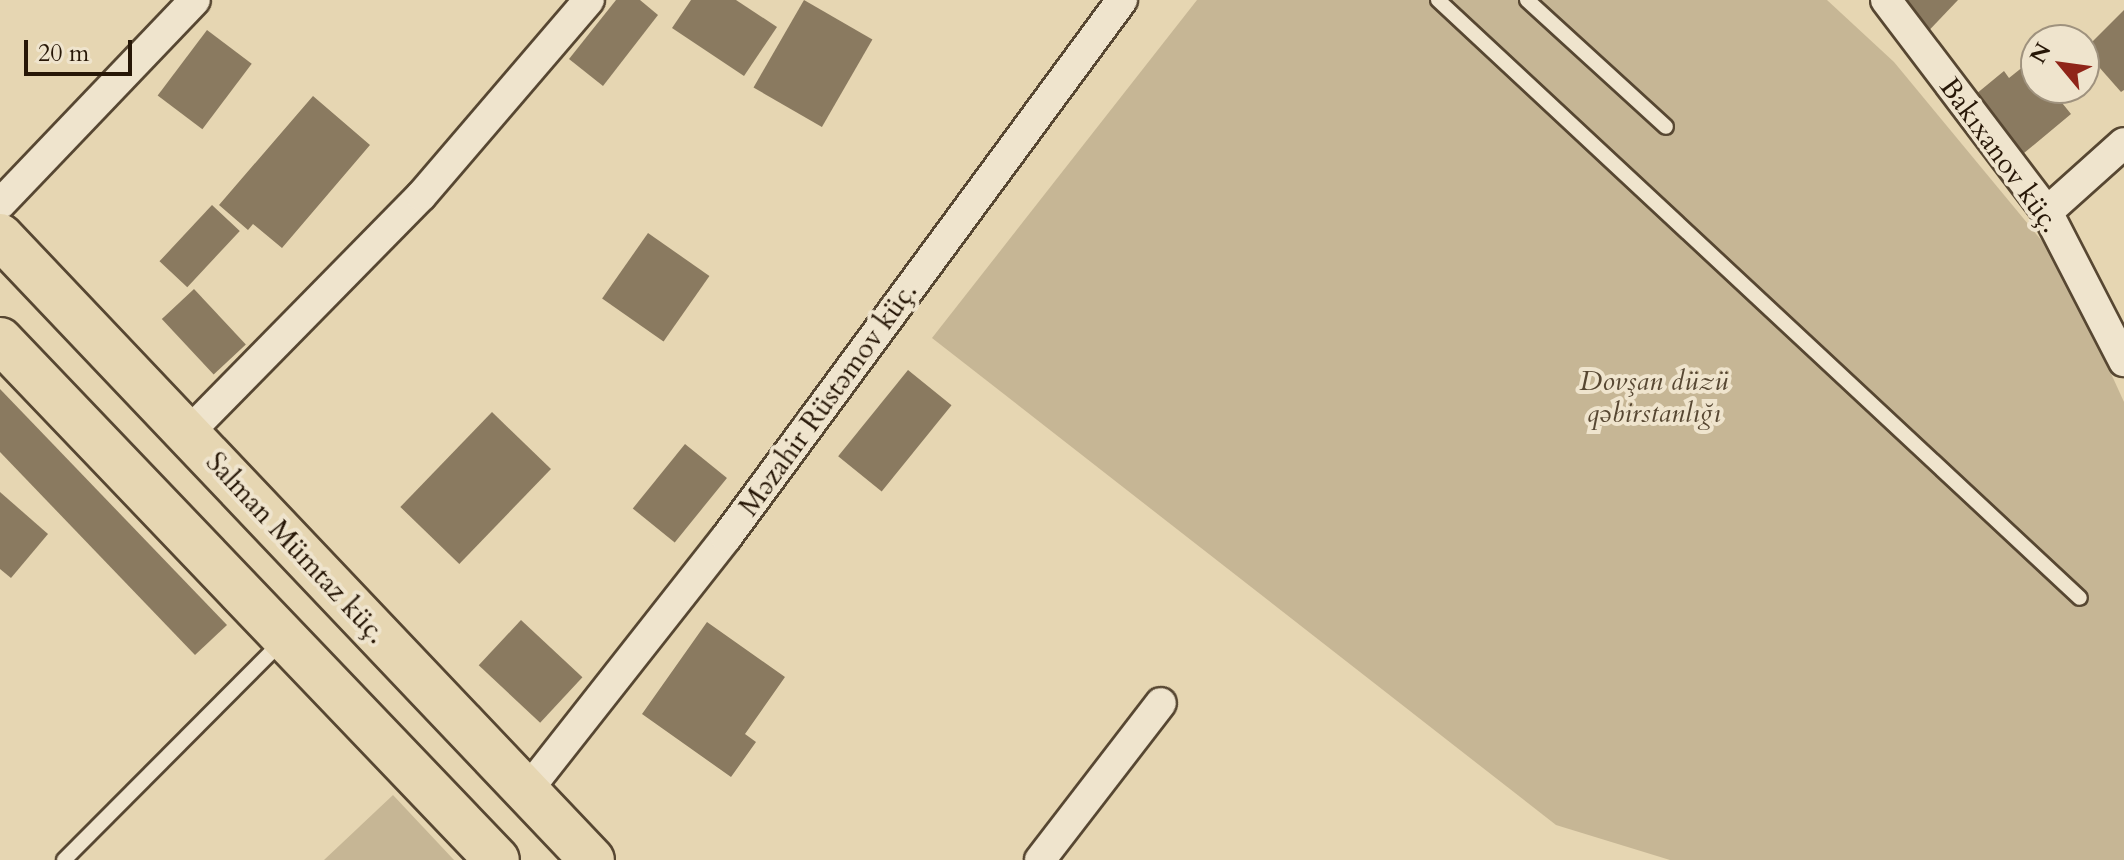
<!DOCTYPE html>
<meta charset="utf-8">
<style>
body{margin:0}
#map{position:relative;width:2124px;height:860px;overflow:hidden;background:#e6d6b2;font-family:Cardo,serif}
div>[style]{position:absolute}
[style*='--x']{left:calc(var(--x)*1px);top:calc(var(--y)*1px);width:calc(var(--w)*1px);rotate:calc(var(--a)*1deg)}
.green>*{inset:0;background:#c6b695}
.building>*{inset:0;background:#8a7a60;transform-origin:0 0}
.roads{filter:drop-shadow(2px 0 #574732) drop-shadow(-2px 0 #574732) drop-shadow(0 2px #574732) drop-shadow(0 -2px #574732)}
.service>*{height:14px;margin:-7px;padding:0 7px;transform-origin:7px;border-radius:7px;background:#efe4cd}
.minor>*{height:30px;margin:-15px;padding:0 15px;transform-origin:15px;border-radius:15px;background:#efe4cd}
.trunk>*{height:44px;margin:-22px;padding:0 22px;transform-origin:22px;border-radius:22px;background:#e6d6b2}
span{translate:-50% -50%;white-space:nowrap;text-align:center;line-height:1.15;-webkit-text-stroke:8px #efe4cd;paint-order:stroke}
.street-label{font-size:28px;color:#271707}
.park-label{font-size:28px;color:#574732;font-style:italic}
.north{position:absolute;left:2020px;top:24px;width:80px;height:80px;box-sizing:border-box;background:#efe4cd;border:2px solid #9f927e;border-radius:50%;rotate:299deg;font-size:22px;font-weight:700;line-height:32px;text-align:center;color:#271707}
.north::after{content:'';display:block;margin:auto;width:28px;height:36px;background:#8f2418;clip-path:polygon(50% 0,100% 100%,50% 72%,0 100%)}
.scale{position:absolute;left:24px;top:40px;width:108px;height:36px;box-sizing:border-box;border:4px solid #271707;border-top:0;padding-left:10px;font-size:24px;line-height:28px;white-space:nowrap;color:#271707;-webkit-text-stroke:6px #efe4cd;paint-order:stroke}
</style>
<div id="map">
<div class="green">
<div style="clip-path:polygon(1197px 0,1827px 0,1894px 62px,2061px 264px,2124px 402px,2124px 860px,1670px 860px,1556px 825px,932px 338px)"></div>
<div style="clip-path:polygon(393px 795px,454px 860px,324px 860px)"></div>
</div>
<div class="building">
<div style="clip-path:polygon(616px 0,640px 0,658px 15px,603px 86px,569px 59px)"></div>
<div style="clip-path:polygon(691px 0,736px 0,777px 27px,744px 76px,672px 28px)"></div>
<div style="left:804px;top:0;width:79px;height:101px;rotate:30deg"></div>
<div style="clip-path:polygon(1875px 0,1958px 0,1918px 42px)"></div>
<div style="clip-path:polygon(2124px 10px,2124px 90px,2121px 92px,2084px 50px)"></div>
<div style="left:207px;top:30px;width:56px;height:82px;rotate:37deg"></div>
<div style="clip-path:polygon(2029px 62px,2036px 71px,2036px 88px,2050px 88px,2071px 114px,2018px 158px,1970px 99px,2004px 71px,2009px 78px)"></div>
<div style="clip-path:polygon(313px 96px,370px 145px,282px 248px,253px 224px,248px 230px,219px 205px)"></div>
<div style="left:212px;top:205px;width:38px;height:77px;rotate:43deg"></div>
<div style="left:648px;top:233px;width:75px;height:80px;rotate:35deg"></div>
<div style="left:194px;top:289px;width:76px;height:44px;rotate:47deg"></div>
<div style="left:908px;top:370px;width:56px;height:111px;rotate:39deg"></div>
<div style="clip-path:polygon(0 389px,227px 625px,195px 655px,0 452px)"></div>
<div style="left:492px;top:412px;width:82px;height:132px;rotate:44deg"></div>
<div style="left:685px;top:444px;width:54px;height:83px;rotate:39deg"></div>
<div style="clip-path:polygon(0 492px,48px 534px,11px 578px,0 569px)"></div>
<div style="left:521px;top:620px;width:84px;height:62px;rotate:43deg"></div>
<div style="clip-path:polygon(707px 622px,785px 677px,745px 734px,756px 742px,731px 777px,642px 714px)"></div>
</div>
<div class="roads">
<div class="service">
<div style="--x:1438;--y:0;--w:877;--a:42.97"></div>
<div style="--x:1527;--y:0;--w:188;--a:42.4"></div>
<div style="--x:64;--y:860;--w:310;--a:-45.1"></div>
</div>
<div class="minor">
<div style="--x:1886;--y:0;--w:266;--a:52.8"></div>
<div style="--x:2047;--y:212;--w:168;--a:62.7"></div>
<div style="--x:0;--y:204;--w:282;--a:-46.3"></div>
<div style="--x:2047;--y:212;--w:103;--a:-41.9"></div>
<div style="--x:188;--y:433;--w:332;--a:-45.5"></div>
<div style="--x:421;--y:196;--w:258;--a:-49.4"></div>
<div style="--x:526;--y:792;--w:323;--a:-51.8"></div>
<div style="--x:726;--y:538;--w:668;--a:-53.64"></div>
<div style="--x:1040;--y:860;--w:198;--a:-52.4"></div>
</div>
<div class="trunk">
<div style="--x:0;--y:236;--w:860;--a:46.51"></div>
<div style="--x:0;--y:340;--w:719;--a:46.3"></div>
</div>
</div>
<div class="street-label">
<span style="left:2000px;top:155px;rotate:54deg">Bakıxanov küç.</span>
<span style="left:828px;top:399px;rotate:-54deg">Məzahir Rüstəmov küç.</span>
<span style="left:296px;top:548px;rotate:47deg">Salman Mümtaz küç.</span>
</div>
<div class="park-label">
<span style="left:1654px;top:397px">Dovşan düzü<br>qəbirstanlığı</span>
</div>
<div class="north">N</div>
<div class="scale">20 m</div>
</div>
